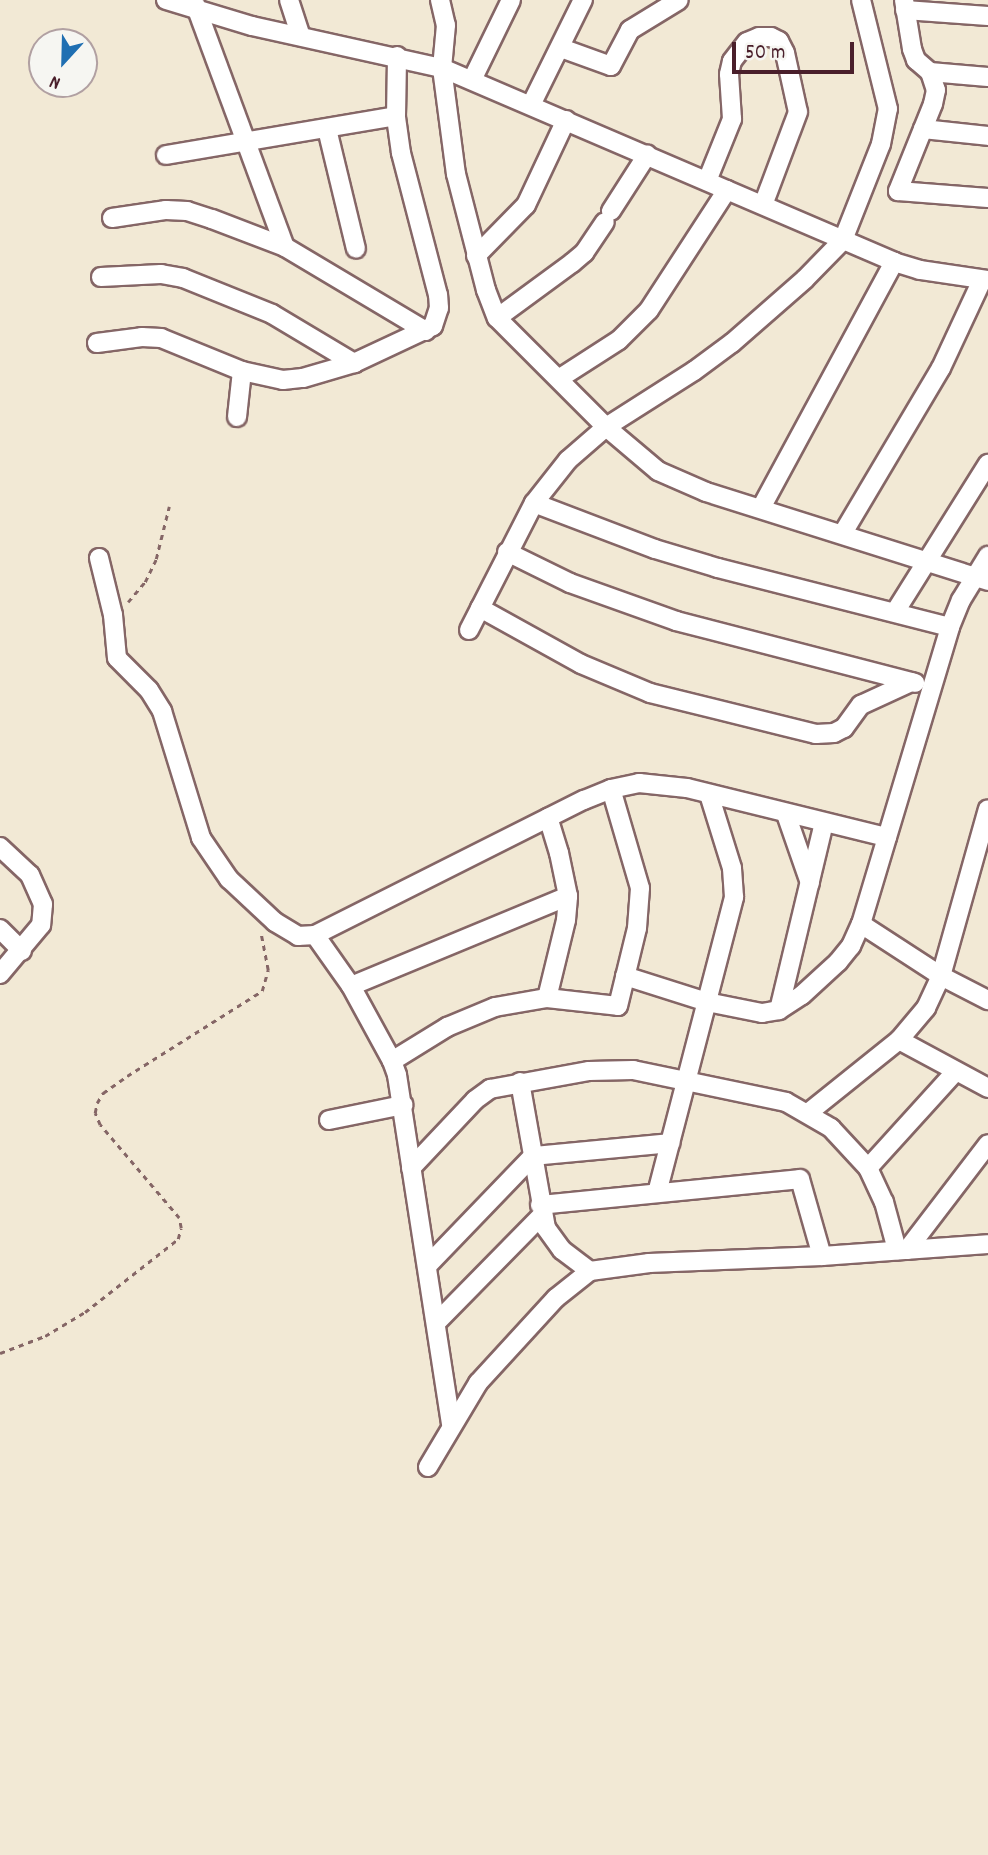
<!DOCTYPE html>
<style>
body{margin:0}
#map{position:relative;width:988px;height:1855px;overflow:hidden;background:#f2e9d5;font-family:Dekko,sans-serif}
div>[style]{position:absolute}
[style*='--x']{left:calc(var(--x)*1px);top:calc(var(--y)*1px);width:calc(var(--w)*1px);rotate:calc(var(--a)*1deg)}
.path>*{height:2.5px;margin-top:-1.25px;transform-origin:0;background:repeating-linear-gradient(90deg,#856666 0 5px,transparent 0 10px)}
.roads{filter:drop-shadow(2px 0 #856666) drop-shadow(-2px 0 #856666) drop-shadow(0 2px #856666) drop-shadow(0 -2px #856666)}
.minor>*{height:18px;margin:-9px;padding:0 9px;transform-origin:9px;border-radius:9px;background:#fff}
span{translate:-50% -50%;white-space:nowrap;text-align:center;line-height:1.15;-webkit-text-stroke:6px #f6f6f2;paint-order:stroke}
.north{position:absolute;left:28px;top:28px;width:70px;height:70px;box-sizing:border-box;background:#f6f6f2;border:2px solid #b1a0a2;border-radius:50%;rotate:202deg;font-size:19px;font-weight:700;line-height:28px;text-align:center;color:#4a1f2b}
.north::after{content:'';display:block;margin:auto;width:24px;height:32px;background:#1f6fb2;clip-path:polygon(50% 0,100% 100%,50% 72%,0 100%)}
.scale{position:absolute;left:732px;top:42px;width:122px;height:32px;box-sizing:border-box;border:4px solid #4a1f2b;border-top:0;padding-left:9px;font-size:21px;line-height:24px;white-space:nowrap;color:#4a1f2b;-webkit-text-stroke:5px #f6f6f2;paint-order:stroke}
</style>
<div id="map">
<div class="path">
<div style="--x:128;--y:602;--w:26;--a:-50"></div>
<div style="--x:145;--y:582;--w:25;--a:-64"></div>
<div style="--x:156;--y:559;--w:54;--a:-76"></div>
<div style="--x:0;--y:1353;--w:48;--a:-20.7"></div>
<div style="--x:45;--y:1336;--w:47;--a:-31"></div>
<div style="--x:85;--y:1312;--w:118;--a:-38.1"></div>
<div style="--x:178;--y:1239;--w:11;--a:-75"></div>
<div style="--x:181;--y:1228;--w:10;--a:-101"></div>
<div style="--x:179;--y:1218;--w:122;--a:-130.3"></div>
<div style="--x:100;--y:1125;--w:13;--a:-113"></div>
<div style="--x:95;--y:1113;--w:10;--a:-79"></div>
<div style="--x:97;--y:1103;--w:12;--a:-59"></div>
<div style="--x:103;--y:1093;--w:29;--a:-35"></div>
<div style="--x:127;--y:1076;--w:160;--a:-32.2"></div>
<div style="--x:262;--y:991;--w:22;--a:-74"></div>
<div style="--x:268;--y:970;--w:37;--a:-101"></div>
</div>
<div class="roads">
<div class="minor">
<div style="--x:166;--y:0;--w:90;--a:16.8"></div>
<div style="--x:252;--y:26;--w:195;--a:12.5"></div>
<div style="--x:442;--y:68;--w:492;--a:23.2"></div>
<div style="--x:894;--y:262;--w:27;--a:17"></div>
<div style="--x:920;--y:270;--w:69;--a:8.4"></div>
<div style="--x:289;--y:0;--w:38;--a:72"></div>
<div style="--x:440;--y:0;--w:26;--a:77"></div>
<div style="--x:446;--y:25;--w:43;--a:95.3"></div>
<div style="--x:442;--y:68;--w:107;--a:82.5"></div>
<div style="--x:456;--y:174;--w:120;--a:75.5"></div>
<div style="--x:486;--y:290;--w:30;--a:69"></div>
<div style="--x:497;--y:318;--w:154;--a:45"></div>
<div style="--x:606;--y:427;--w:68;--a:40.2"></div>
<div style="--x:658;--y:471;--w:52;--a:23.6"></div>
<div style="--x:706;--y:492;--w:296;--a:17.5"></div>
<div style="--x:904;--y:0;--w:50;--a:80.7"></div>
<div style="--x:912;--y:49;--w:12;--a:70"></div>
<div style="--x:916;--y:60;--w:18;--a:41"></div>
<div style="--x:930;--y:72;--w:19;--a:72"></div>
<div style="--x:936;--y:90;--w:14;--a:102"></div>
<div style="--x:933;--y:104;--w:94;--a:111.9"></div>
<div style="--x:898;--y:191;--w:90;--a:4.4"></div>
<div style="--x:195;--y:4;--w:259;--a:69.7"></div>
<div style="--x:905;--y:10;--w:83;--a:4.1"></div>
<div style="--x:561;--y:48;--w:53;--a:19.8"></div>
<div style="--x:611;--y:66;--w:41;--a:-62.2"></div>
<div style="--x:630;--y:30;--w:57;--a:-31.5"></div>
<div style="--x:930;--y:72;--w:58;--a:4.9"></div>
<div style="--x:472;--y:80;--w:89;--a:-64"></div>
<div style="--x:531;--y:105;--w:117;--a:-63.7"></div>
<div style="--x:327;--y:129;--w:123;--a:76.4"></div>
<div style="--x:923;--y:129;--w:65;--a:6.1"></div>
<div style="--x:166;--y:155;--w:233;--a:-9.6"></div>
<div style="--x:707;--y:181;--w:67;--a:-68"></div>
<div style="--x:732;--y:119;--w:45;--a:-93.8"></div>
<div style="--x:729;--y:74;--w:13;--a:-77"></div>
<div style="--x:732;--y:61;--w:24;--a:-52"></div>
<div style="--x:747;--y:42;--w:13;--a:-23"></div>
<div style="--x:759;--y:37;--w:12;--a:0"></div>
<div style="--x:771;--y:37;--w:9;--a:27"></div>
<div style="--x:779;--y:41;--w:13;--a:63"></div>
<div style="--x:785;--y:53;--w:60;--a:77.6"></div>
<div style="--x:798;--y:112;--w:99;--a:110.6"></div>
<div style="--x:611;--y:211;--w:67;--a:-57.3"></div>
<div style="--x:112;--y:218;--w:55;--a:-8.4"></div>
<div style="--x:166;--y:210;--w:21;--a:3"></div>
<div style="--x:187;--y:211;--w:26;--a:18"></div>
<div style="--x:212;--y:219;--w:78;--a:21"></div>
<div style="--x:285;--y:247;--w:164;--a:30.8"></div>
<div style="--x:476;--y:256;--w:71;--a:-45.6"></div>
<div style="--x:526;--y:205;--w:94;--a:-64.8"></div>
<div style="--x:101;--y:277;--w:60;--a:-2.9"></div>
<div style="--x:161;--y:274;--w:22;--a:10"></div>
<div style="--x:183;--y:278;--w:96;--a:22"></div>
<div style="--x:272;--y:314;--w:96;--a:30.9"></div>
<div style="--x:497;--y:318;--w:93;--a:-36.3"></div>
<div style="--x:572;--y:263;--w:16;--a:-40"></div>
<div style="--x:584;--y:253;--w:37;--a:-56"></div>
<div style="--x:97;--y:343;--w:45;--a:-7.6"></div>
<div style="--x:142;--y:337;--w:19;--a:3"></div>
<div style="--x:161;--y:338;--w:87;--a:22.2"></div>
<div style="--x:242;--y:371;--w:42;--a:12.4"></div>
<div style="--x:283;--y:380;--w:20;--a:-6"></div>
<div style="--x:303;--y:378;--w:53;--a:-16.4"></div>
<div style="--x:354;--y:363;--w:87;--a:-25.1"></div>
<div style="--x:433;--y:326;--w:19;--a:-72"></div>
<div style="--x:439;--y:308;--w:13;--a:-94"></div>
<div style="--x:438;--y:295;--w:147;--a:-104.6"></div>
<div style="--x:401;--y:153;--w:37;--a:-98"></div>
<div style="--x:396;--y:116;--w:60;--a:-89"></div>
<div style="--x:560;--y:378;--w:70;--a:-32.8"></div>
<div style="--x:619;--y:340;--w:42;--a:-45"></div>
<div style="--x:649;--y:310;--w:143;--a:-57"></div>
<div style="--x:237;--y:417;--w:46;--a:-83.8"></div>
<div style="--x:534;--y:503;--w:129;--a:20.8"></div>
<div style="--x:655;--y:549;--w:66;--a:16.8"></div>
<div style="--x:718;--y:568;--w:239;--a:14.3"></div>
<div style="--x:761;--y:508;--w:280;--a:-61.6"></div>
<div style="--x:843;--y:533;--w:192;--a:-59.3"></div>
<div style="--x:941;--y:368;--w:97;--a:-65"></div>
<div style="--x:507;--y:552;--w:70;--a:26.2"></div>
<div style="--x:570;--y:583;--w:113;--a:19.7"></div>
<div style="--x:676;--y:621;--w:247;--a:14.5"></div>
<div style="--x:99;--y:558;--w:59;--a:76.2"></div>
<div style="--x:113;--y:615;--w:43;--a:84.7"></div>
<div style="--x:117;--y:658;--w:45;--a:45"></div>
<div style="--x:149;--y:690;--w:25;--a:58"></div>
<div style="--x:162;--y:711;--w:133;--a:72.9"></div>
<div style="--x:201;--y:838;--w:50;--a:55.7"></div>
<div style="--x:229;--y:879;--w:63;--a:43.1"></div>
<div style="--x:275;--y:922;--w:27;--a:31"></div>
<div style="--x:298;--y:936;--w:17;--a:-3"></div>
<div style="--x:315;--y:935;--w:301;--a:-26.7"></div>
<div style="--x:584;--y:800;--w:29;--a:-22"></div>
<div style="--x:611;--y:789;--w:29;--a:-12"></div>
<div style="--x:639;--y:783;--w:48;--a:5.9"></div>
<div style="--x:687;--y:788;--w:206;--a:13.8"></div>
<div style="--x:480;--y:608;--w:115;--a:29"></div>
<div style="--x:581;--y:664;--w:75;--a:22.8"></div>
<div style="--x:650;--y:693;--w:171;--a:13.9"></div>
<div style="--x:816;--y:734;--w:18;--a:-3"></div>
<div style="--x:834;--y:733;--w:11;--a:-27"></div>
<div style="--x:844;--y:728;--w:29;--a:-54"></div>
<div style="--x:861;--y:705;--w:55;--a:-24.7"></div>
<div style="--x:895;--y:612;--w:175;--a:-57.9"></div>
<div style="--x:469;--y:630;--w:143;--a:-62.9"></div>
<div style="--x:534;--y:503;--w:55;--a:-51.7"></div>
<div style="--x:568;--y:460;--w:50;--a:-41"></div>
<div style="--x:606;--y:427;--w:104;--a:-32.5"></div>
<div style="--x:694;--y:371;--w:47;--a:-36.4"></div>
<div style="--x:732;--y:343;--w:97;--a:-41.2"></div>
<div style="--x:805;--y:279;--w:54;--a:-45.7"></div>
<div style="--x:843;--y:240;--w:103;--a:-68.4"></div>
<div style="--x:881;--y:144;--w:36;--a:-79"></div>
<div style="--x:888;--y:109;--w:112;--a:-103.9"></div>
<div style="--x:786;--y:814;--w:73;--a:70.8"></div>
<div style="--x:0;--y:847;--w:41;--a:43"></div>
<div style="--x:30;--y:875;--w:32;--a:66"></div>
<div style="--x:43;--y:904;--w:21;--a:95"></div>
<div style="--x:41;--y:925;--w:64;--a:129.9"></div>
<div style="--x:861;--y:924;--w:95;--a:33"></div>
<div style="--x:941;--y:976;--w:53;--a:27.1"></div>
<div style="--x:0;--y:929;--w:31;--a:45"></div>
<div style="--x:315;--y:935;--w:62;--a:54.8"></div>
<div style="--x:351;--y:986;--w:85;--a:61.3"></div>
<div style="--x:392;--y:1061;--w:15;--a:70"></div>
<div style="--x:397;--y:1075;--w:353;--a:81.2"></div>
<div style="--x:625;--y:976;--w:86;--a:17.6"></div>
<div style="--x:707;--y:1002;--w:56;--a:11.3"></div>
<div style="--x:762;--y:1013;--w:17;--a:-10"></div>
<div style="--x:779;--y:1010;--w:27;--a:-33"></div>
<div style="--x:802;--y:995;--w:49;--a:-42.5"></div>
<div style="--x:838;--y:962;--w:21;--a:-51"></div>
<div style="--x:851;--y:946;--w:24;--a:-66"></div>
<div style="--x:861;--y:924;--w:310;--a:-73.3"></div>
<div style="--x:950;--y:627;--w:29;--a:-68"></div>
<div style="--x:961;--y:600;--w:52;--a:-58.5"></div>
<div style="--x:351;--y:986;--w:235;--a:-22.5"></div>
<div style="--x:547;--y:998;--w:80;--a:-76.3"></div>
<div style="--x:566;--y:920;--w:24;--a:-85"></div>
<div style="--x:568;--y:896;--w:44;--a:-101.8"></div>
<div style="--x:559;--y:853;--w:37;--a:-107"></div>
<div style="--x:779;--y:1010;--w:192;--a:-76.5"></div>
<div style="--x:899;--y:1040;--w:101;--a:28.3"></div>
<div style="--x:392;--y:1061;--w:65;--a:-31.7"></div>
<div style="--x:447;--y:1027;--w:52;--a:-22.6"></div>
<div style="--x:495;--y:1007;--w:53;--a:-9.8"></div>
<div style="--x:547;--y:998;--w:71;--a:6.4"></div>
<div style="--x:618;--y:1006;--w:80;--a:-76.3"></div>
<div style="--x:637;--y:928;--w:40;--a:-85.7"></div>
<div style="--x:640;--y:888;--w:103;--a:-106.3"></div>
<div style="--x:520;--y:1082;--w:148;--a:79.9"></div>
<div style="--x:546;--y:1228;--w:27;--a:54"></div>
<div style="--x:562;--y:1250;--w:35;--a:37"></div>
<div style="--x:808;--y:1113;--w:117;--a:-38.7"></div>
<div style="--x:899;--y:1040;--w:42;--a:-49.8"></div>
<div style="--x:926;--y:1008;--w:35;--a:-65"></div>
<div style="--x:941;--y:976;--w:173;--a:-74.3"></div>
<div style="--x:329;--y:1120;--w:76;--a:-11.5"></div>
<div style="--x:411;--y:1168;--w:93;--a:-46.7"></div>
<div style="--x:475;--y:1100;--w:19;--a:-36"></div>
<div style="--x:490;--y:1089;--w:101;--a:-10.3"></div>
<div style="--x:589;--y:1071;--w:44;--a:-1.3"></div>
<div style="--x:633;--y:1070;--w:156;--a:11.8"></div>
<div style="--x:786;--y:1102;--w:52;--a:30"></div>
<div style="--x:831;--y:1128;--w:54;--a:47.2"></div>
<div style="--x:868;--y:1168;--w:38;--a:65"></div>
<div style="--x:884;--y:1202;--w:50;--a:74.8"></div>
<div style="--x:868;--y:1168;--w:130;--a:-47.8"></div>
<div style="--x:657;--y:1193;--w:306;--a:-75.4"></div>
<div style="--x:734;--y:897;--w:29;--a:-94"></div>
<div style="--x:732;--y:868;--w:77;--a:-107.3"></div>
<div style="--x:540;--y:1205;--w:261;--a:-5.7"></div>
<div style="--x:800;--y:1179;--w:80;--a:74.1"></div>
<div style="--x:907;--y:1250;--w:133;--a:-52.6"></div>
<div style="--x:428;--y:1265;--w:151;--a:-46.1"></div>
<div style="--x:533;--y:1156;--w:138;--a:-5.4"></div>
<div style="--x:436;--y:1323;--w:151;--a:-45.5"></div>
<div style="--x:428;--y:1467;--w:98;--a:-59.2"></div>
<div style="--x:478;--y:1383;--w:115;--a:-47.5"></div>
<div style="--x:556;--y:1298;--w:43;--a:-38.5"></div>
<div style="--x:590;--y:1271;--w:60;--a:-7.7"></div>
<div style="--x:649;--y:1263;--w:173;--a:-2.3"></div>
<div style="--x:822;--y:1256;--w:166;--a:-4.1"></div>
</div>
</div>
<div class="north">N</div>
<div class="scale">50 m</div>
</div>
